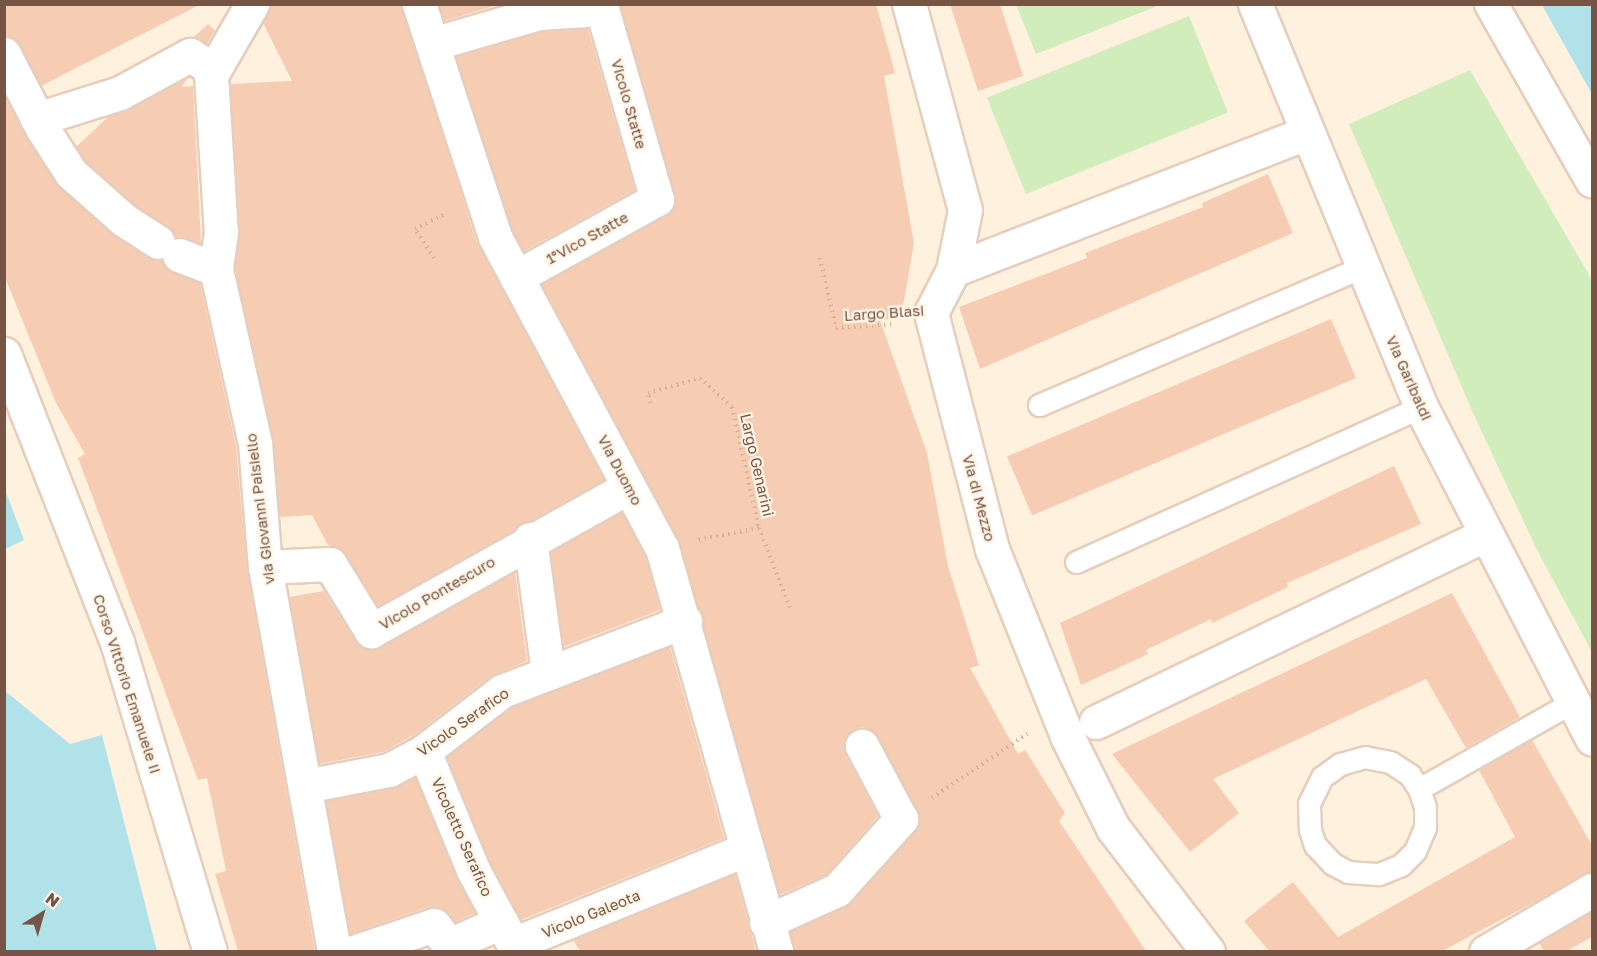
<!DOCTYPE html>
<meta charset="utf-8">
<style>
body{margin:0}
#map{position:relative;width:1597px;height:956px;overflow:hidden;background:#fef1de;font-family:"Golos Text",sans-serif}
div>[style]{position:absolute}
[style*='--x']{left:calc(var(--x)*1px);top:calc(var(--y)*1px);width:calc(var(--w)*1px);rotate:calc(var(--a)*1deg)}
.green>*{inset:0;background:#d1edbc;transform-origin:0 0}
.water>*{inset:0;background:#b1e2e9}
.building>*{inset:0;background:#f6ccb3;transform-origin:0 0}
.path>*{height:4px;margin-top:-2px;transform-origin:0;background:repeating-linear-gradient(90deg,#dbb097 0 1.5px,transparent 0 6px)}
.roads{filter:drop-shadow(2px 0 #e5cebd) drop-shadow(-2px 0 #e5cebd) drop-shadow(0 2px #e5cebd) drop-shadow(0 -2px #e5cebd)}
.service>*{height:21px;margin:-10.5px;padding:0 10.5px;transform-origin:10.5px;border-radius:10.5px;background:#fff}
.pedestrian>*{height:32px;margin:-16px;padding:0 16px;transform-origin:16px;border-radius:16px;background:#fff}
.minor>*{height:33px;margin:-16.5px;padding:0 16.5px;transform-origin:16.5px;border-radius:16.5px;background:#fff}
.secondary>*{height:33px;margin:-16.5px;padding:0 16.5px;transform-origin:16.5px;border-radius:16.5px;background:#fff}
span{translate:-50% -50%;white-space:nowrap;text-align:center;line-height:1.15;-webkit-text-stroke:4.5px #fff5e6;paint-order:stroke}
.street-label{font-size:15px;color:#765544}
.frame{position:absolute;inset:0;border:6px solid #765544;pointer-events:none}
.north{position:absolute;left:12px;top:884px;width:60px;height:60px;-webkit-text-stroke:4px #fff5e6;paint-order:stroke;rotate:37deg;font-size:16px;font-weight:700;line-height:24px;text-align:center;color:#765544}
.north::after{content:'';display:block;margin:auto;width:21px;height:27px;background:#765544;clip-path:polygon(50% 0,100% 100%,50% 72%,0 100%)}
</style>
<div id="map">
<div class="green">
<div style="clip-path:polygon(1016px 5px,1160px 5px,1036px 54px)"></div>
<div style="left:1189px;top:16px;width:104px;height:218px;rotate:68deg"></div>
<div style="clip-path:polygon(1470px 70px,1592px 280px,1592px 652px,1536px 548px,1473px 413px,1349px 124px)"></div>
</div>
<div class="water">
<div style="clip-path:polygon(1546px 5px,1592px 5px,1592px 94px,1543px 7px)"></div>
<div style="clip-path:polygon(4px 487px,24px 540px,5px 549px,4px 549px)"></div>
<div style="clip-path:polygon(4px 690px,70px 744px,102px 735px,157px 951px,5px 951px)"></div>
</div>
<div class="building">
<div style="clip-path:polygon(4px 4px,201px 4px,41px 86px,20px 45px,4px 35px)"></div>
<div style="clip-path:polygon(271px 4px,401px 4px,477px 243px,604px 480px,378px 606px,346px 554px,328px 545px,312px 515px,280px 517px,273px 439px,235px 268px,240px 231px,230px 84px,292px 81px,263px 23px)"></div>
<div style="clip-path:polygon(439px 4px,501px 4px,444px 21px)"></div>
<div style="clip-path:polygon(620px 4px,876px 4px,895px 73px,884px 76px,914px 243px,901px 318px,880px 320px,927px 453px,948px 566px,979px 665px,970px 668px,1018px 754px,1025px 750px,1065px 813px,1059px 821px,1146px 951px,794px 951px,790px 932px,851px 903px,915px 832px,920px 821px,878px 737px,863px 727px,854px 729px,846px 737px,845px 754px,878px 816px,826px 875px,779px 895px,680px 543px,542px 284px,666px 215px,675px 203px)"></div>
<div style="clip-path:polygon(950px 4px,1000px 4px,1023px 76px,978px 91px)"></div>
<div style="clip-path:polygon(208px 24px,215px 30px,207px 44px,194px 37px)"></div>
<div style="clip-path:polygon(588px 29px,635px 190px,524px 251px,512px 230px,456px 57px,542px 32px)"></div>
<div style="clip-path:polygon(188px 78px,181px 87px,193px 86px,201px 243px,175px 237px,169px 227px,135px 205px,85px 161px,76px 147px,109px 116px)"></div>
<div style="clip-path:polygon(4px 96px,59px 187px,114px 236px,148px 258px,161px 260px,172px 272px,200px 283px,236px 446px,247px 570px,315px 951px,238px 951px,215px 874px,226px 871px,207px 778px,198px 780px,78px 458px,85px 454px,56px 403px,4px 275px)"></div>
<div style="clip-path:polygon(1268px 174px,1293px 233px,980px 369px,959px 307px,1087px 258px,1085px 253px,1203px 207px,1202px 203px)"></div>
<div style="left:1331px;top:319px;width:64px;height:352px;rotate:67deg"></div>
<div style="clip-path:polygon(1394px 466px,1421px 524px,1287px 583px,1288px 587px,1212px 623px,1211px 619px,1146px 650px,1148px 654px,1081px 685px,1060px 623px)"></div>
<div style="clip-path:polygon(622px 513px,645px 555px,660px 610px,563px 647px,551px 552px)"></div>
<div style="clip-path:polygon(515px 572px,527px 661px,491px 676px,414px 735px,383px 752px,319px 764px,289px 597px,324px 591px,355px 641px,372px 650px)"></div>
<div style="clip-path:polygon(1452px 593px,1520px 717px,1466px 748px,1426px 679px,1213px 779px,1239px 813px,1190px 852px,1112px 754px)"></div>
<div style="clip-path:polygon(670px 647px,724px 838px,521px 920px,490px 862px,447px 757px,511px 708px)"></div>
<div style="clip-path:polygon(1532px 740px,1593px 847px,1593px 871px,1442px 951px,1269px 951px,1244px 921px,1293px 882px,1338px 937px,1515px 837px,1479px 770px)"></div>
<div style="clip-path:polygon(415px 777px,475px 913px,455px 922px,440px 907px,429px 907px,350px 934px,326px 801px,393px 788px)"></div>
<div style="clip-path:polygon(735px 874px,756px 951px,580px 951px,573px 940px)"></div>
<div style="clip-path:polygon(1593px 911px,1593px 936px,1567px 951px,1544px 951px,1539px 943px)"></div>
</div>
<div class="path">
<div style="--x:434;--y:258;--w:35;--a:-123"></div>
<div style="--x:415;--y:229;--w:36;--a:-27"></div>
<div style="--x:820;--y:258;--w:72;--a:77.1"></div>
<div style="--x:836;--y:328;--w:60;--a:-3.8"></div>
<div style="--x:650;--y:403;--w:10;--a:-101"></div>
<div style="--x:648;--y:393;--w:54;--a:-16.1"></div>
<div style="--x:700;--y:378;--w:43;--a:42.2"></div>
<div style="--x:732;--y:407;--w:124;--a:77.4"></div>
<div style="--x:759;--y:528;--w:62;--a:168.9"></div>
<div style="--x:759;--y:528;--w:86;--a:68.8"></div>
<div style="--x:932;--y:798;--w:115;--a:-34"></div>
</div>
<div class="roads">
<div class="service">
<div style="--x:1039;--y:405;--w:351;--a:-23.1"></div>
<div style="--x:1076;--y:562;--w:378;--a:-24.2"></div>
<div style="--x:1419;--y:789;--w:17;--a:-123"></div>
<div style="--x:1410;--y:775;--w:24;--a:-147"></div>
<div style="--x:1390;--y:762;--w:25;--a:-169"></div>
<div style="--x:1365;--y:757;--w:26;--a:164"></div>
<div style="--x:1340;--y:764;--w:22;--a:144"></div>
<div style="--x:1322;--y:777;--w:30;--a:116"></div>
<div style="--x:1309;--y:804;--w:26;--a:88"></div>
<div style="--x:1310;--y:830;--w:16;--a:72"></div>
<div style="--x:1315;--y:845;--w:26;--a:47"></div>
<div style="--x:1333;--y:864;--w:17;--a:28"></div>
<div style="--x:1348;--y:872;--w:31;--a:4"></div>
<div style="--x:1379;--y:874;--w:24;--a:-22"></div>
<div style="--x:1401;--y:865;--w:20;--a:-45"></div>
<div style="--x:1415;--y:851;--w:26;--a:-67"></div>
<div style="--x:1425;--y:827;--w:20;--a:-90"></div>
<div style="--x:1425;--y:807;--w:19;--a:-108"></div>
<div style="--x:1419;--y:789;--w:177;--a:-29.5"></div>
</div>
<div class="pedestrian">
<div style="--x:1491;--y:4;--w:204;--a:60.3"></div>
</div>
<div class="minor">
<div style="--x:252;--y:4;--w:82;--a:120"></div>
<div style="--x:211;--y:75;--w:157;--a:86.4"></div>
<div style="--x:221;--y:232;--w:37;--a:98"></div>
<div style="--x:216;--y:269;--w:178;--a:77.4"></div>
<div style="--x:255;--y:443;--w:124;--a:85.4"></div>
<div style="--x:265;--y:567;--w:391;--a:79.8"></div>
<div style="--x:419;--y:4;--w:245;--a:71.9"></div>
<div style="--x:495;--y:237;--w:353;--a:61.8"></div>
<div style="--x:662;--y:548;--w:420;--a:74.2"></div>
<div style="--x:909;--y:4;--w:213;--a:74.8"></div>
<div style="--x:965;--y:210;--w:61;--a:101.3"></div>
<div style="--x:953;--y:270;--w:48;--a:117.1"></div>
<div style="--x:931;--y:313;--w:244;--a:75.5"></div>
<div style="--x:992;--y:549;--w:201;--a:68.1"></div>
<div style="--x:1067;--y:736;--w:103;--a:63.4"></div>
<div style="--x:1113;--y:828;--w:156;--a:52.5"></div>
<div style="--x:432;--y:44;--w:111;--a:-16.2"></div>
<div style="--x:539;--y:13;--w:63;--a:-3.6"></div>
<div style="--x:602;--y:9;--w:198;--a:73.9"></div>
<div style="--x:657;--y:199;--w:161;--a:151"></div>
<div style="--x:4;--y:54;--w:83;--a:62.8"></div>
<div style="--x:42;--y:128;--w:54;--a:57.2"></div>
<div style="--x:71;--y:173;--w:71;--a:41.6"></div>
<div style="--x:124;--y:220;--w:40;--a:32.9"></div>
<div style="--x:37;--y:119;--w:87;--a:-17.4"></div>
<div style="--x:120;--y:93;--w:80;--a:-28.5"></div>
<div style="--x:190;--y:55;--w:28;--a:32"></div>
<div style="--x:179;--y:255;--w:40;--a:21"></div>
<div style="--x:953;--y:270;--w:380;--a:-21.2"></div>
<div style="--x:530;--y:539;--w:135;--a:82.3"></div>
<div style="--x:265;--y:567;--w:65;--a:-2.6"></div>
<div style="--x:330;--y:564;--w:79;--a:58.5"></div>
<div style="--x:371;--y:631;--w:295;--a:-29.2"></div>
<div style="--x:1096;--y:722;--w:432;--a:-25.7"></div>
<div style="--x:424;--y:751;--w:129;--a:67.6"></div>
<div style="--x:473;--y:870;--w:59;--a:61.7"></div>
<div style="--x:305;--y:786;--w:86;--a:-10.8"></div>
<div style="--x:389;--y:770;--w:40;--a:-28"></div>
<div style="--x:424;--y:751;--w:98;--a:-37.6"></div>
<div style="--x:502;--y:691;--w:196;--a:-20.9"></div>
<div style="--x:766;--y:922;--w:78;--a:-24.3"></div>
<div style="--x:837;--y:890;--w:96;--a:-48"></div>
<div style="--x:901;--y:819;--w:83;--a:-118.1"></div>
<div style="--x:354;--y:952;--w:84;--a:-18.6"></div>
<div style="--x:434;--y:925;--w:25;--a:53"></div>
<div style="--x:449;--y:945;--w:57;--a:-23.9"></div>
<div style="--x:501;--y:922;--w:25;--a:61"></div>
<div style="--x:513;--y:944;--w:249;--a:-22.1"></div>
<div style="--x:1486;--y:952;--w:123;--a:-30.3"></div>
</div>
<div class="secondary">
<div style="--x:1255;--y:4;--w:436;--a:67.6"></div>
<div style="--x:1421;--y:407;--w:373;--a:62.7"></div>
<div style="--x:4;--y:354;--w:309;--a:68.6"></div>
<div style="--x:117;--y:642;--w:324;--a:73.3"></div>
</div>
</div>
<div class="street-label">
<span style="left:629px;top:104px;rotate:74deg">Vicolo Statte</span>
<span style="left:587px;top:238px;rotate:-29deg">1°Vico Statte</span>
<span style="left:884px;top:313px;rotate:-4deg">Largo Blasi</span>
<span style="left:1409px;top:378px;rotate:66deg">Via Garibaldi</span>
<span style="left:757px;top:465px;rotate:77deg">Largo Genarini</span>
<span style="left:620px;top:470px;rotate:62deg">Via Duomo</span>
<span style="left:979px;top:498px;rotate:75deg">Via di Mezzo</span>
<span style="left:260px;top:509px;rotate:-97deg">via Giovanni Paisiello</span>
<span style="left:437px;top:593px;rotate:-30deg">Vicolo Pontescuro</span>
<span style="left:127px;top:684px;rotate:72deg">Corso Vittorio Emanuele II</span>
<span style="left:463px;top:722px;rotate:-35deg">Vicolo Serafico</span>
<span style="left:462px;top:837px;rotate:66deg">Vicoletto Serafico</span>
<span style="left:591px;top:914px;rotate:-22deg">Vicolo Galeota</span>
</div>
<div class="frame"></div>
<div class="north">N</div>
</div>
